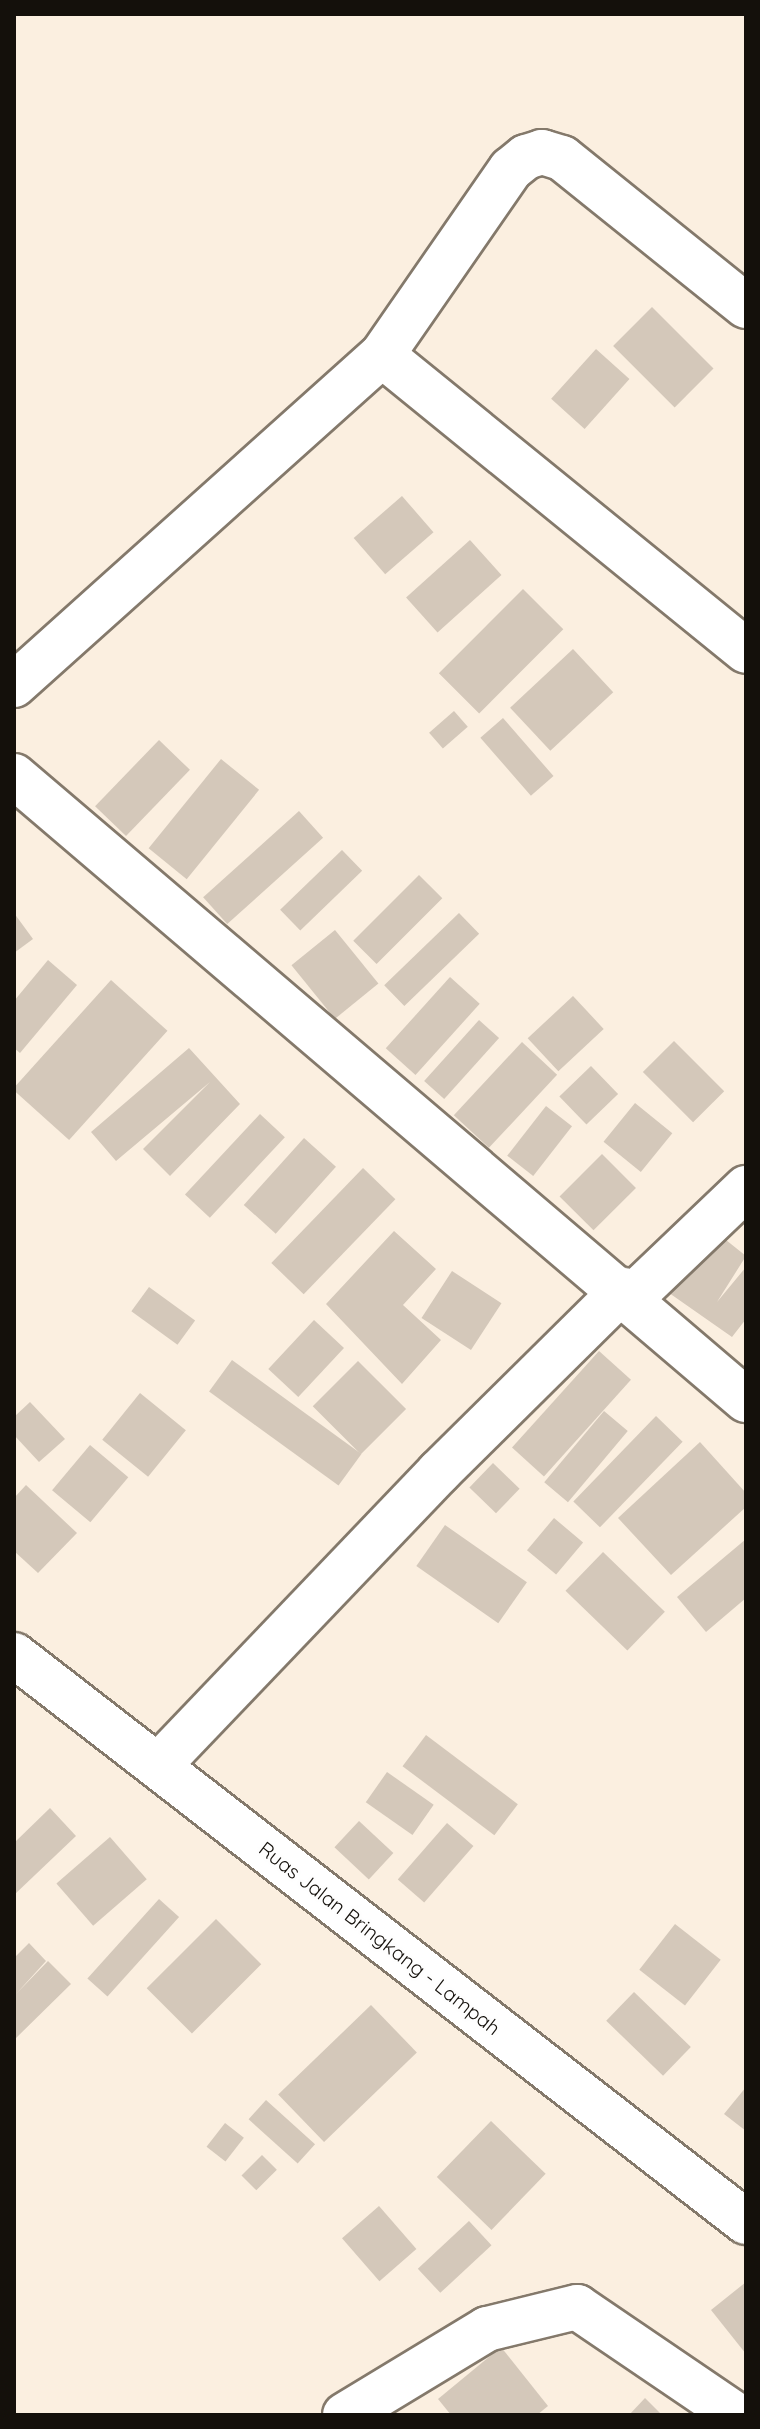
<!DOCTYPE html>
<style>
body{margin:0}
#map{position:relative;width:760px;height:2429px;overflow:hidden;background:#fbefe0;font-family:Quicksand,sans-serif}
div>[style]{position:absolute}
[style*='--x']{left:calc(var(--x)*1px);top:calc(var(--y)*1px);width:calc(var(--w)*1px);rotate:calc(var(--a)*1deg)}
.building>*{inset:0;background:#d4c8ba;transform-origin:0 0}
.roads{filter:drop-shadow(2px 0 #84796b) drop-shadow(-2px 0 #84796b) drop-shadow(0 2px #84796b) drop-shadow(0 -2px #84796b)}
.minor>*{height:44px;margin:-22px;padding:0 22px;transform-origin:22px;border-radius:22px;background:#fff}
.secondary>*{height:44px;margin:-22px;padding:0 22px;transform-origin:22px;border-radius:22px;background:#fff}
span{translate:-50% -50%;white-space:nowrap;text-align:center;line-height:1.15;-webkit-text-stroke:6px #fefefe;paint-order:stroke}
.street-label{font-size:20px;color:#14100b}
.frame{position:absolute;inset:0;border:16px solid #14100b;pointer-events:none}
</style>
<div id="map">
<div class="building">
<div style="left:652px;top:307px;width:87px;height:55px;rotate:45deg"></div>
<div style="left:596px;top:349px;width:45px;height:67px;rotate:42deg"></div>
<div style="left:402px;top:496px;width:48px;height:64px;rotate:49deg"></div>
<div style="left:470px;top:540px;width:47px;height:86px;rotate:48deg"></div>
<div style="left:523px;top:589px;width:57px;height:119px;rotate:45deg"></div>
<div style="left:573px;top:649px;width:59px;height:86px;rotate:47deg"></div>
<div style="left:454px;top:711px;width:21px;height:33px;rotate:49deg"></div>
<div style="left:503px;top:718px;width:77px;height:30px;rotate:49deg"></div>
<div style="left:159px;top:740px;width:43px;height:92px;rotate:44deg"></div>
<div style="left:221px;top:759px;width:49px;height:115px;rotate:39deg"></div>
<div style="left:299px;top:811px;width:36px;height:129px;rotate:48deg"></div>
<div style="left:342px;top:850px;width:29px;height:86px;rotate:46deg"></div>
<div style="left:419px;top:875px;width:33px;height:93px;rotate:45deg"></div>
<div style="clip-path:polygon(14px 913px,33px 939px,14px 953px)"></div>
<div style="left:459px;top:913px;width:29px;height:104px;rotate:46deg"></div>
<div style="left:335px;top:930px;width:69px;height:56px;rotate:51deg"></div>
<div style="clip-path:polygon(48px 960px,77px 985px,20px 1053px,14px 1048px,14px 1001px)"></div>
<div style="left:450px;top:977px;width:40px;height:96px;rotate:42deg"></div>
<div style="left:111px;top:980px;width:76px;height:147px;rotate:42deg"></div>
<div style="left:573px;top:996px;width:45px;height:62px;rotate:47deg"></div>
<div style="left:479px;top:1020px;width:27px;height:82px;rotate:42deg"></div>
<div style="left:674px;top:1041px;width:71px;height:44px;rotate:45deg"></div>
<div style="left:522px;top:1042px;width:48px;height:100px;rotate:43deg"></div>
<div style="clip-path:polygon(189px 1048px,240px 1104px,170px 1176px,143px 1149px,210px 1082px,116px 1161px,91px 1132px)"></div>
<div style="left:591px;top:1066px;width:39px;height:44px;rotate:46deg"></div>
<div style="left:635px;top:1103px;width:48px;height:50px;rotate:39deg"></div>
<div style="left:546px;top:1106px;width:33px;height:63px;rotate:38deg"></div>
<div style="left:260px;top:1114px;width:34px;height:110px;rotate:43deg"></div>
<div style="left:304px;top:1138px;width:43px;height:90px;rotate:42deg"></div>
<div style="left:602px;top:1154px;width:48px;height:60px;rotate:45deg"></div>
<div style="left:363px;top:1168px;width:45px;height:132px;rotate:44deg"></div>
<div style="clip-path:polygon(711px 1228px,746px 1256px,717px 1302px,746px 1267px,746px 1319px,732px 1337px,662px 1288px)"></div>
<div style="clip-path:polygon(394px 1231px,436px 1269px,403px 1305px,441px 1340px,402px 1384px,326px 1304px)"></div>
<div style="left:452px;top:1271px;width:59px;height:56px;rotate:33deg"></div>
<div style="left:149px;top:1287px;width:57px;height:30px;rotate:36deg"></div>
<div style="left:314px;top:1320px;width:41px;height:67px;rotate:43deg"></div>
<div style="left:599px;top:1351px;width:43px;height:130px;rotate:42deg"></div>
<div style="left:232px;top:1360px;width:160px;height:39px;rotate:36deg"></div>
<div style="left:358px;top:1361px;width:68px;height:64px;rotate:45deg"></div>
<div style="left:140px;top:1393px;width:59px;height:60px;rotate:39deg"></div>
<div style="clip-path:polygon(30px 1402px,65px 1439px,39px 1462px,14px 1435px,14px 1417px)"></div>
<div style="left:604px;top:1411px;width:31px;height:93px;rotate:40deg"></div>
<div style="left:656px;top:1416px;width:37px;height:119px;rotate:44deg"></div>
<div style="clip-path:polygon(700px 1442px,746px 1493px,746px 1507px,671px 1575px,618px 1518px)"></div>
<div style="left:90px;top:1445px;width:50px;height:59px;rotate:40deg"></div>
<div style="left:493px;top:1463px;width:37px;height:34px;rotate:44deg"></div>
<div style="clip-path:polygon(26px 1485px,77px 1533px,38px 1573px,14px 1551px,14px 1498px)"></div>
<div style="left:554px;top:1518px;width:38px;height:42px;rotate:40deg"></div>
<div style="left:445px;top:1525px;width:100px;height:50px;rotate:35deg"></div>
<div style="clip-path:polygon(746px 1539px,746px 1598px,706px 1632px,677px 1597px)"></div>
<div style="left:603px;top:1552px;width:86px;height:54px;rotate:44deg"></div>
<div style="left:426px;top:1735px;width:115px;height:39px;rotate:37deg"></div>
<div style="left:387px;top:1772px;width:57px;height:37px;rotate:35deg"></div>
<div style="clip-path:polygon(50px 1808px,76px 1836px,14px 1895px,14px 1843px)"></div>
<div style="left:359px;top:1821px;width:47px;height:36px;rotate:43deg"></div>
<div style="left:447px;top:1823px;width:35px;height:75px;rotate:41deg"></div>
<div style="left:110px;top:1837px;width:56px;height:71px;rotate:49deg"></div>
<div style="left:159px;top:1899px;width:27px;height:107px;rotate:42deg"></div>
<div style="left:216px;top:1919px;width:64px;height:98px;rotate:45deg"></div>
<div style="left:675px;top:1924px;width:58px;height:58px;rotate:38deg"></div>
<div style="clip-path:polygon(29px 1943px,46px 1961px,16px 1994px,48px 1961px,71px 1984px,14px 2040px,14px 1958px)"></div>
<div style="left:634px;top:1992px;width:79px;height:40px;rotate:44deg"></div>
<div style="left:371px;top:2005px;width:66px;height:129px;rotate:46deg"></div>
<div style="clip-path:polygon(746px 2087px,746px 2131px,724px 2114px)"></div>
<div style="left:266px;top:2100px;width:66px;height:26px;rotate:42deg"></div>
<div style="left:491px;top:2121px;width:76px;height:78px;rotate:44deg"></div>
<div style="left:225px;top:2123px;width:24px;height:30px;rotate:38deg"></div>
<div style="left:262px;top:2155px;width:21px;height:29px;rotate:45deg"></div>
<div style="left:379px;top:2206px;width:57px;height:49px;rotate:49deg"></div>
<div style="left:469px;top:2221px;width:33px;height:70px;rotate:47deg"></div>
<div style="clip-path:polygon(746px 2282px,746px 2354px,711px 2310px)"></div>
<div style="clip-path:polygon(501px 2347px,548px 2406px,537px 2415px,451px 2415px,438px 2399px)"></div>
<div style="clip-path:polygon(645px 2398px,662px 2415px,629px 2415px)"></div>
</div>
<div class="roads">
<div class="minor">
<div style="--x:382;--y:355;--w:469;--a:39.1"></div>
<div style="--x:14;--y:685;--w:494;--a:-41.9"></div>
<div style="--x:382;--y:355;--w:226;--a:-55.3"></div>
<div style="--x:511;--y:169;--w:19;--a:-39"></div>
<div style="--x:526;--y:157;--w:17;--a:-17"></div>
<div style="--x:542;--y:152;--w:21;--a:17"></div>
<div style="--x:562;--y:158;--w:236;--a:38.8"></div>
<div style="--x:14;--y:776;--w:962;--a:40.45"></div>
<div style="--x:632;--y:1297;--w:158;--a:-43.7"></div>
<div style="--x:158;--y:1766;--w:407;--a:-46.3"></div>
<div style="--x:439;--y:1472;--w:259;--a:-44.7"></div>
<div style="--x:345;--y:2415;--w:166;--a:-31.2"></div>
<div style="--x:487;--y:2329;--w:93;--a:-13.7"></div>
<div style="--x:577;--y:2307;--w:192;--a:34.2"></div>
</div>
<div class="secondary">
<div style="--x:14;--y:1655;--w:926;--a:37.76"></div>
</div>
</div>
<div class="street-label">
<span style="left:380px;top:1938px;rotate:38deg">Ruas Jalan Bringkang - Lampah</span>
</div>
<div class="frame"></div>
</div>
